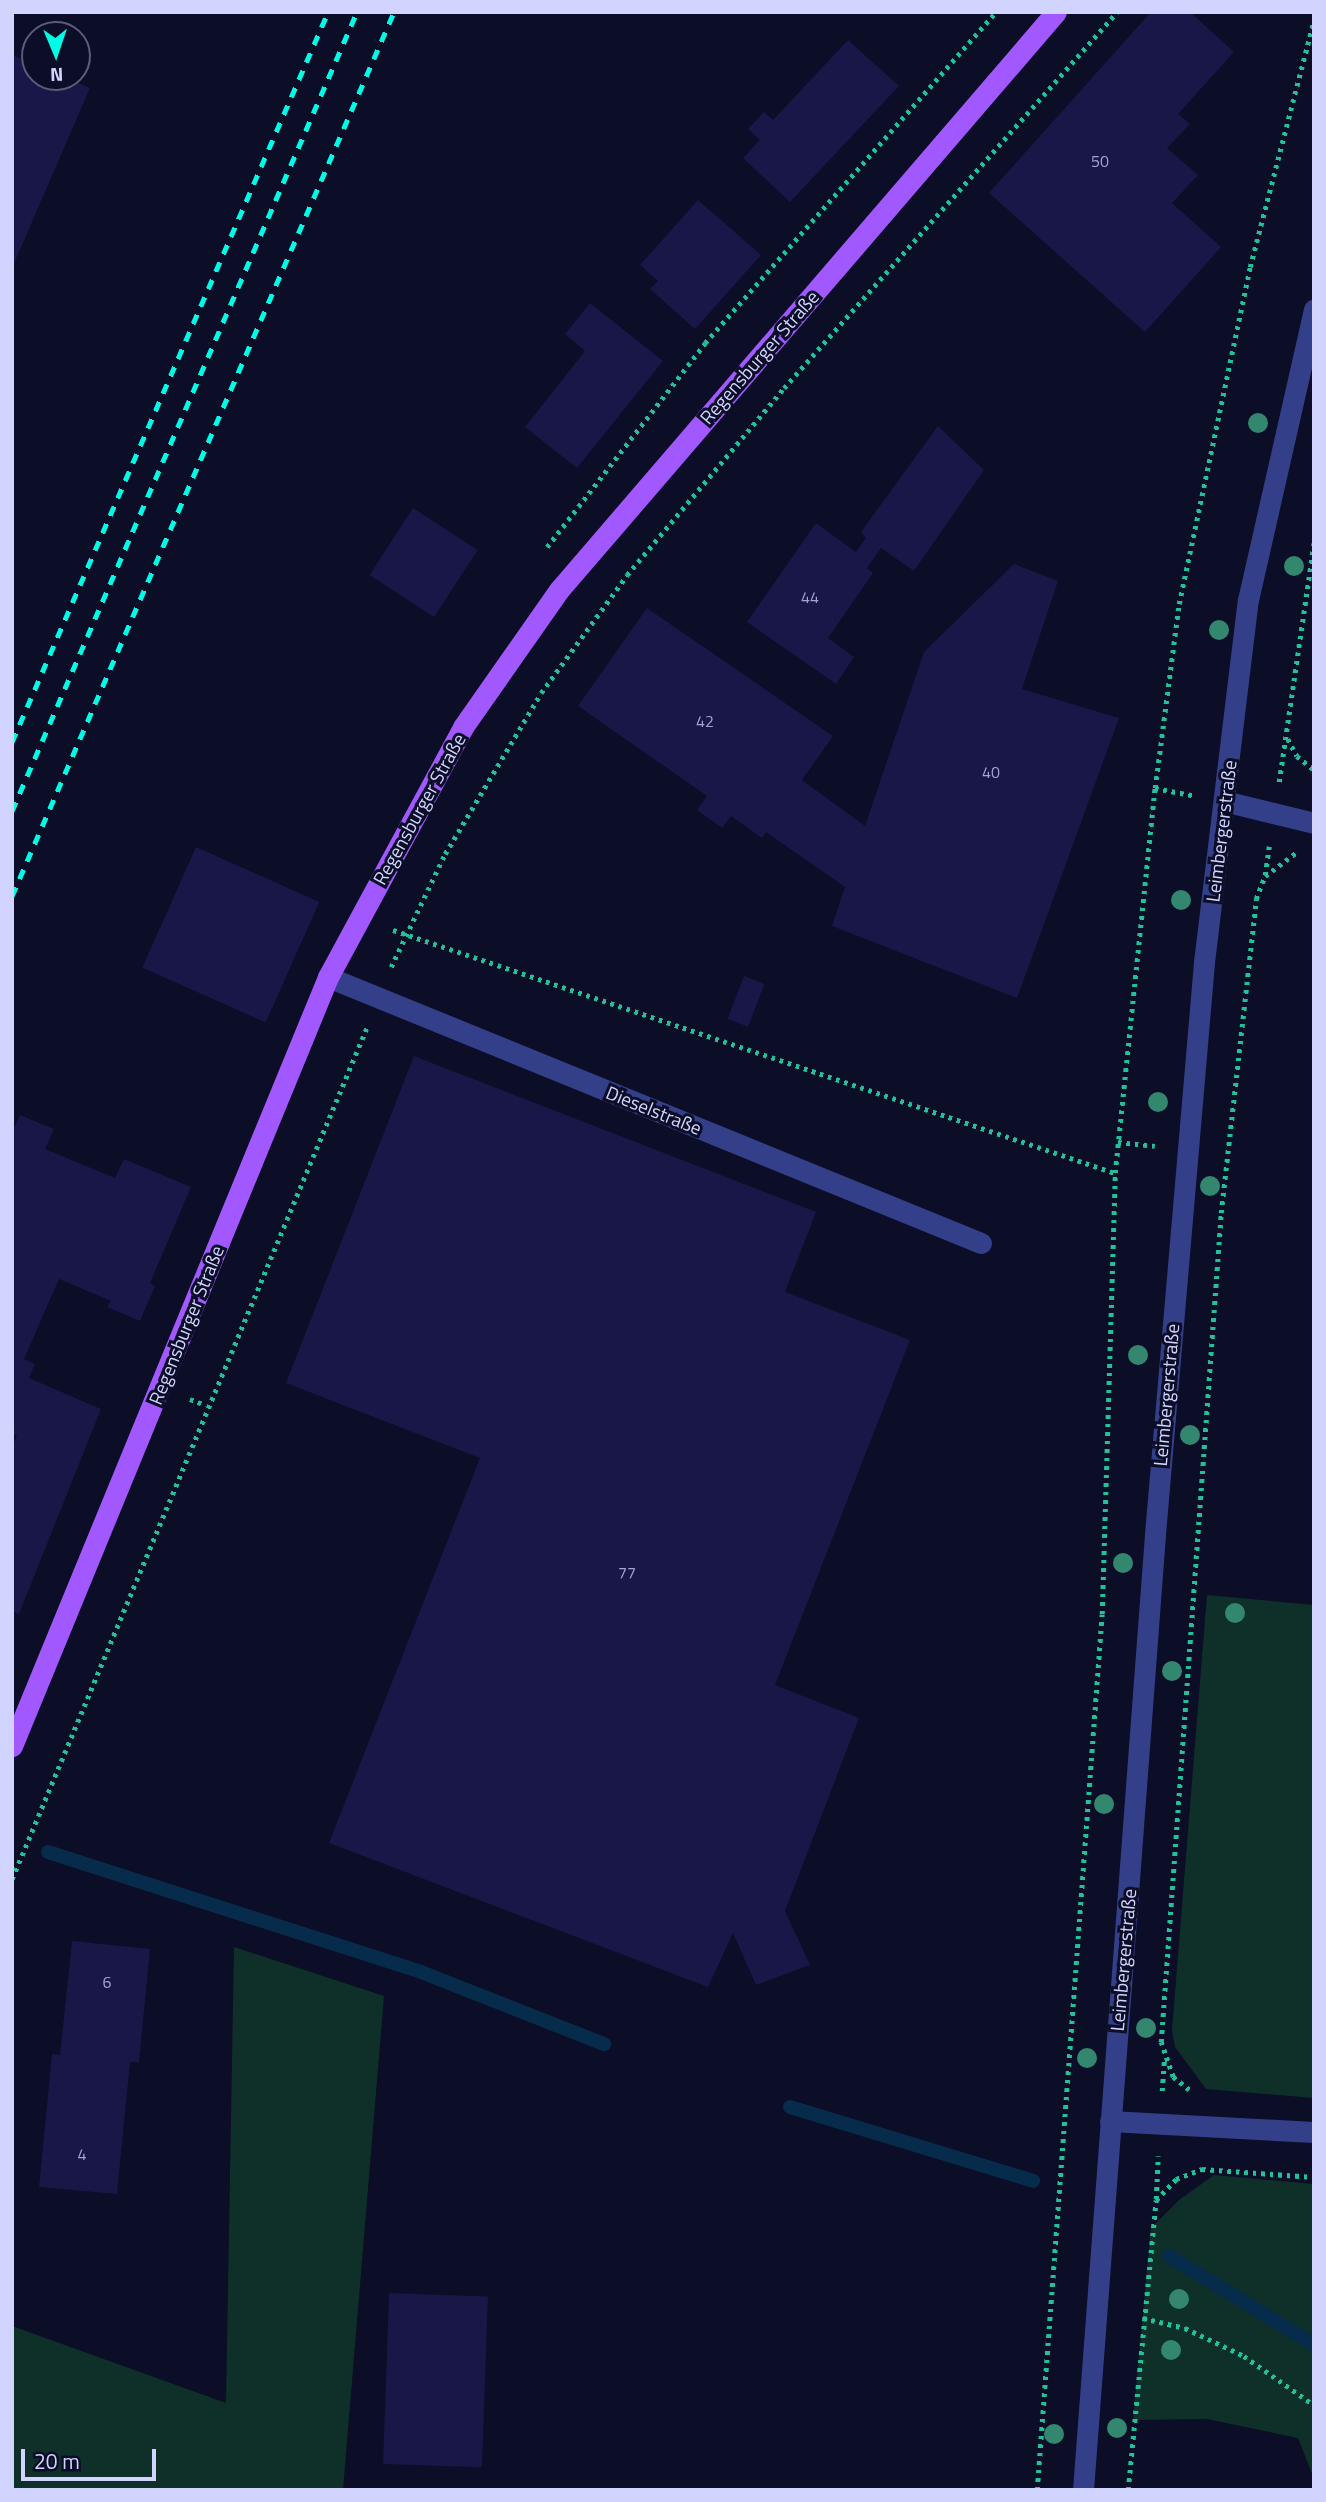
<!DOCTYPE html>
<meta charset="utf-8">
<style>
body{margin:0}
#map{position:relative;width:1326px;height:2502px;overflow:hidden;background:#0c0d26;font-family:"Titillium Web",sans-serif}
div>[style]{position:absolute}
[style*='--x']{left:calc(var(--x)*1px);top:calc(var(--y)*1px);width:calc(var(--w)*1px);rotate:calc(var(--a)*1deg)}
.green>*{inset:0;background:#0f3029}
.stream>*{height:14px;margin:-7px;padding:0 7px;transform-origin:7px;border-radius:7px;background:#072b4a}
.building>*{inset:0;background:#181748;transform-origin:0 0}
.path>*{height:4.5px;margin-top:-2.25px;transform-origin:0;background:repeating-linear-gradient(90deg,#23c19b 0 3.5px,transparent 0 8.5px)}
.minor>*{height:21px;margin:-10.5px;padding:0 10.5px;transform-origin:10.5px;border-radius:10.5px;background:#333f89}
.major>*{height:21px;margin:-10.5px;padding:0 10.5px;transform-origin:10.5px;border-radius:10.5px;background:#a258ff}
.rail>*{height:5px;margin-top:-2.5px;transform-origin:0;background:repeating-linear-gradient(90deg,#00fce7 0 10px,transparent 0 19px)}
.trees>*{width:20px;height:20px;margin:-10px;border-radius:50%;background:#32876e}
span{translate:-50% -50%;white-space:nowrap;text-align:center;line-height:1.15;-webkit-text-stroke:6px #0c0d26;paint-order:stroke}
.number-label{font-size:16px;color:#a3a5d1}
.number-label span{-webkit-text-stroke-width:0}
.street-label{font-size:19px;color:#d1d4ff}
.frame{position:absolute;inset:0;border:14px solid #d1d4ff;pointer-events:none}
.north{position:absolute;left:21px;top:21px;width:70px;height:70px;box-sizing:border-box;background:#0c0d26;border:2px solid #5b5d7d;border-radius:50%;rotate:178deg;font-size:19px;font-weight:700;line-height:28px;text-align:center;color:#d1d4ff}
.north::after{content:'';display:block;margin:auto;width:24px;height:32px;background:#00fce7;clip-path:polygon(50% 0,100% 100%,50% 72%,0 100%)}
.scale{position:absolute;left:21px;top:2449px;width:135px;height:32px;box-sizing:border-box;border:4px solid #d1d4ff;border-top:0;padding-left:9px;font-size:21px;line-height:24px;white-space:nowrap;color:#d1d4ff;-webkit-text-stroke:5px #0c0d26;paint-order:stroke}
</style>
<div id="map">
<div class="green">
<div style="clip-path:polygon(1207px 1595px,1314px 1605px,1314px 2098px,1206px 2089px,1175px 2047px,1172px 2030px)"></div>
<div style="clip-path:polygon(234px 1947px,384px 1996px,343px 2490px,12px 2490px,12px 2326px,226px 2403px)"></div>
<div style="clip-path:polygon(1214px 2175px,1314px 2184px,1314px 2479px,1298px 2438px,1207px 2419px,1133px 2420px,1151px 2228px,1179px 2200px)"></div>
</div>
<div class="stream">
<div style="--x:48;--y:1852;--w:392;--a:17.8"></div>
<div style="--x:421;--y:1972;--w:197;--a:21.5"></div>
<div style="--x:790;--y:2107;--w:254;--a:16.9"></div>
<div style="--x:1169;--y:2256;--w:170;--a:31.5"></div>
</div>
<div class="building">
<div style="clip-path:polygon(1151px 12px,1190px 12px,1234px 52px,1178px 114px,1190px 124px,1167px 148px,1198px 175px,1172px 203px,1221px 247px,1145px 332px,989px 193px)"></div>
<div style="clip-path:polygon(848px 40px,899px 86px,790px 202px,743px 158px,760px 140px,748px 129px,764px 112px,773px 120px)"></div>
<div style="clip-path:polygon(12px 55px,35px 65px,35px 77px,64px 77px,90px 88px,12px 268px)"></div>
<div style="clip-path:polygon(698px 200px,761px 255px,695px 329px,650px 289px,658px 281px,640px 265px)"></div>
<div style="clip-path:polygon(590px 303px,663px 361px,577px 468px,525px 427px,585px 351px,565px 334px)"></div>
<div style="clip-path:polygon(938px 426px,984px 470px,914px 571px,881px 548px,867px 568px,873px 573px,828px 638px,854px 657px,836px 684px,747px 622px,816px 523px,856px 552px,866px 538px,861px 532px)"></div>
<div style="left:413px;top:508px;width:77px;height:80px;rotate:33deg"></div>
<div style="clip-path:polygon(1014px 564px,1058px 581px,1022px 689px,1119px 718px,1017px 998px,832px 926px,845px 887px,766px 832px,762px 838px,731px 816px,722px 828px,697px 810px,707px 796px,578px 706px,647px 608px,833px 736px,802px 780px,865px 826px,924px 652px)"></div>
<div style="left:196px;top:847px;width:135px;height:132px;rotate:24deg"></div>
<div style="left:744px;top:976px;width:22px;height:46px;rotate:21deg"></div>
<div style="clip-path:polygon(414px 1056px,816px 1212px,785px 1292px,910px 1340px,775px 1685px,859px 1718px,785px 1911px,810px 1965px,756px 1985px,733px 1933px,708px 1987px,329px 1843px,480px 1458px,286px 1383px)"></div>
<div style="clip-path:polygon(20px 1115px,54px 1129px,45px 1149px,115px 1178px,124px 1159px,191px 1187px,150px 1283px,155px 1286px,140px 1321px,107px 1307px,111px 1301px,59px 1279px,24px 1359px,35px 1364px,29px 1378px,101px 1409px,19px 1614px,12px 1611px,12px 1447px,17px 1436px,12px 1434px,12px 1132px)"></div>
<div style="clip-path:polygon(72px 1941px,150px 1949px,139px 2062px,130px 2062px,117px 2194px,39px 2187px,52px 2054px,60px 2055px)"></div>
<div style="left:389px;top:2293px;width:99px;height:171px;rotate:2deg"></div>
</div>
<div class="path">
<div style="--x:547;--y:547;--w:258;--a:-52.2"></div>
<div style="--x:705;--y:343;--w:441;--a:-48.7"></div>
<div style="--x:1288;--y:739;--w:19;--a:62"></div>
<div style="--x:1297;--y:756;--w:22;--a:39"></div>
<div style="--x:1279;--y:782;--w:243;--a:-81.7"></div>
<div style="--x:1155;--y:788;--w:38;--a:11"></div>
<div style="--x:1265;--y:875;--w:29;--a:-82"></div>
<div style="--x:393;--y:930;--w:762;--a:18.6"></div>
<div style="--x:391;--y:967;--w:125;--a:-64.5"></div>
<div style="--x:445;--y:854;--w:187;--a:-59.2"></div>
<div style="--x:541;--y:693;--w:146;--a:-53.9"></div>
<div style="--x:627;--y:575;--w:244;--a:-50"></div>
<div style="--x:784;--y:388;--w:502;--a:-48.47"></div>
<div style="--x:1118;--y:1142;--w:37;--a:6"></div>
<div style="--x:190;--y:1399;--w:17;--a:21"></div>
<div style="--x:12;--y:1879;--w:923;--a:-67.38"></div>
<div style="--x:1189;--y:2090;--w:21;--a:-141"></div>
<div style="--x:1173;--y:2077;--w:37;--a:-109"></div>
<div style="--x:1161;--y:2042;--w:831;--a:-85.86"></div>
<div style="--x:1221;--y:1213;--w:316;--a:-83.6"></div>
<div style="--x:1256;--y:899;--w:25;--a:-69"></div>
<div style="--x:1265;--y:876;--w:39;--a:-37"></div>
<div style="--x:1162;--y:2091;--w:30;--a:-86"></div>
<div style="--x:1156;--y:2199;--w:43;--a:-87.3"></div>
<div style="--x:1143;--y:2318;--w:43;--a:13.4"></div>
<div style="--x:1185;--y:2328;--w:65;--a:25.4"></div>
<div style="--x:1244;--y:2356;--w:85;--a:35"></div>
<div style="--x:1037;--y:2490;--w:878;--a:-85.76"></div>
<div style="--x:1102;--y:1614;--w:441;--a:-88.3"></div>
<div style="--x:1115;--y:1173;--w:387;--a:-84.1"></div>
<div style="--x:1155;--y:788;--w:186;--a:-82.6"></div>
<div style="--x:1179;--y:604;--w:344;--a:-78.1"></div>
<div style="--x:1250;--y:267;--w:255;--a:-75.5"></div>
<div style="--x:1128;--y:2490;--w:291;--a:-84.5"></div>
<div style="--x:1156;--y:2200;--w:29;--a:-46"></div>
<div style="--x:1176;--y:2179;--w:28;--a:-21"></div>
<div style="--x:1202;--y:2169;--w:112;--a:4.1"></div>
</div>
<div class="minor">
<div style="--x:1224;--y:801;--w:93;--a:13.7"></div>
<div style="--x:328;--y:977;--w:705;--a:22.16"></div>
<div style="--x:1110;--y:2121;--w:204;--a:3.1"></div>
<div style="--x:1083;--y:2490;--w:959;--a:-85.69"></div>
<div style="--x:1155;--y:1534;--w:574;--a:-85.1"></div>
<div style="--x:1204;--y:962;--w:365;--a:-83.1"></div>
<div style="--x:1248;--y:600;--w:298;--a:-77.2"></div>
</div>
<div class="major">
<div style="--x:12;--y:1746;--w:831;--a:-67.66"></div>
<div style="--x:328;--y:977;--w:284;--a:-61.6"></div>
<div style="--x:463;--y:727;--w:167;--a:-55"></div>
<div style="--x:559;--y:590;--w:762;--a:-49.31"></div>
</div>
<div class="rail">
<div style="--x:12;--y:742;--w:795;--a:-66.59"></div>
<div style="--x:12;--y:811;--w:870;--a:-66.65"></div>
<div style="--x:12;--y:896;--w:963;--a:-66.63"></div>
</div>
<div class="trees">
<div style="left:1258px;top:423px"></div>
<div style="left:1294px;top:566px"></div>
<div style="left:1219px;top:630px"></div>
<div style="left:1181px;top:900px"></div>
<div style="left:1158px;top:1102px"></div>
<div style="left:1210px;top:1186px"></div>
<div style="left:1138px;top:1355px"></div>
<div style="left:1190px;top:1435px"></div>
<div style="left:1123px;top:1563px"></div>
<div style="left:1235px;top:1613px"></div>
<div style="left:1172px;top:1671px"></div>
<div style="left:1104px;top:1804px"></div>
<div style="left:1146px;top:2028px"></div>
<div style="left:1087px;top:2058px"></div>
<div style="left:1179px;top:2299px"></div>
<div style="left:1171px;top:2350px"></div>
<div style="left:1117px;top:2428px"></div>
<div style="left:1054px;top:2434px"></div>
</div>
<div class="number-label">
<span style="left:1100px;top:161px">50</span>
<span style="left:810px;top:597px">44</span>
<span style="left:705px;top:721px">42</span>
<span style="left:991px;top:772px">40</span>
<span style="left:627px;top:1572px">77</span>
<span style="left:107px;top:1982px">6</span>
<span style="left:82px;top:2154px">4</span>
</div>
<div class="street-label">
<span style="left:759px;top:357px;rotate:-49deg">Regensburger Straße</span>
<span style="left:419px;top:809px;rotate:-61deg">Regensburger Straße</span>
<span style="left:1221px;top:831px;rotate:-83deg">Leimbergerstraße</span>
<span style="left:654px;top:1110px;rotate:22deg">Dieselstraße</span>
<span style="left:186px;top:1325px;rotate:-68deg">Regensburger Straße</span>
<span style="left:1166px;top:1395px;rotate:-85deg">Leimbergerstraße</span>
<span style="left:1123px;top:1960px;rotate:-85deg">Leimbergerstraße</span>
</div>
<div class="frame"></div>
<div class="north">N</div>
<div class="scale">20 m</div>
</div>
